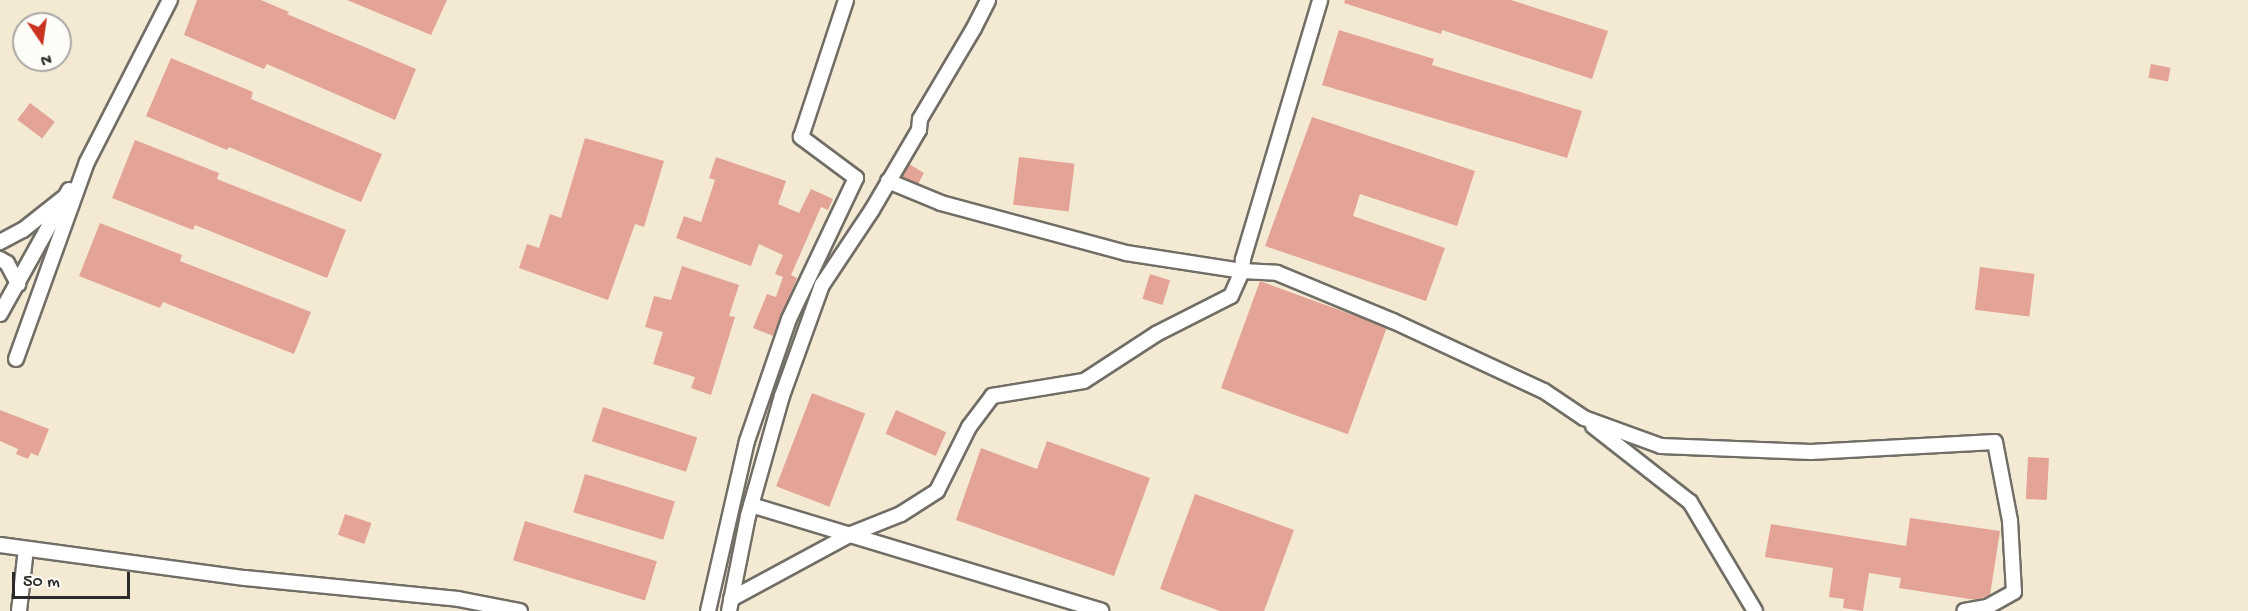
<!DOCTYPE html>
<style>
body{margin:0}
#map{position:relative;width:2248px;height:611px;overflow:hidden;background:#f4ead3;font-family:"Gochi Hand",sans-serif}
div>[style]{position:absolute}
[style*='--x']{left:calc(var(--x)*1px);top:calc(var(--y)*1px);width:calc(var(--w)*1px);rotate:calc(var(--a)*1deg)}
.building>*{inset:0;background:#e3a497;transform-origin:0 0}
.roads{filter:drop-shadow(2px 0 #716e66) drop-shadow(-2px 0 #716e66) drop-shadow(0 2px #716e66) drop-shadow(0 -2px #716e66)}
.minor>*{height:14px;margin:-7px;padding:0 7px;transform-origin:7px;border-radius:7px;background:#fff}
span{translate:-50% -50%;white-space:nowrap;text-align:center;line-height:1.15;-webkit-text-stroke:4.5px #fdfcf7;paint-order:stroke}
.north{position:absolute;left:12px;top:12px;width:60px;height:60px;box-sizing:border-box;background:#fdfcf7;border:2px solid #a9a8a5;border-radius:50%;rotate:167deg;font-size:16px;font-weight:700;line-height:24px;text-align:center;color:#2b2b2b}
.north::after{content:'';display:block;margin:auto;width:21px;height:27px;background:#c8321e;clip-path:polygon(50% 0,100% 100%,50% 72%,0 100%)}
.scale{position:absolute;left:12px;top:572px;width:118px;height:27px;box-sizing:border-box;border:3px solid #2b2b2b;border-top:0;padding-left:8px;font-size:18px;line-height:21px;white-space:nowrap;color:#2b2b2b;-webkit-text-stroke:4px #fdfcf7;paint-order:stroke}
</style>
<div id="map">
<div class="building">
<div style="clip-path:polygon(197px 0,261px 0,289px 12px,287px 14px,416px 69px,395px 120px,267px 64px,264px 69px,184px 35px)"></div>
<div style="clip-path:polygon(347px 0,447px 0,431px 35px)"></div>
<div style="clip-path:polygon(1345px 0,1511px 0,1608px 31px,1592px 79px,1442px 30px,1441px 34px,1344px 3px)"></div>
<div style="clip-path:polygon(1339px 30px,1434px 59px,1432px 65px,1582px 111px,1567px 158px,1322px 85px)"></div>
<div style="clip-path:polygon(171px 58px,253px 92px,251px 99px,382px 154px,361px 202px,229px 147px,227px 150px,146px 116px)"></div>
<div style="left:2151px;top:64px;width:20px;height:14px;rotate:11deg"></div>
<div style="left:30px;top:103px;width:31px;height:21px;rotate:37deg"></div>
<div style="clip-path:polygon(1312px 117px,1475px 171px,1457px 226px,1360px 194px,1353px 216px,1445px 248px,1426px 301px,1265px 246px)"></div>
<div style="clip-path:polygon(585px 138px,664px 161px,644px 227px,635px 224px,608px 300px,519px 268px,527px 244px,539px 248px,550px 214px,561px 218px)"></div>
<div style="clip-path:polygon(135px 140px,219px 173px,217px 179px,346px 230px,327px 278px,195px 225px,193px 230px,112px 198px)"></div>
<div style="clip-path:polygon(716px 157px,786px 181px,778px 204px,799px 213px,811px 189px,833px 199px,828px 210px,821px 207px,791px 275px,797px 278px,773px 336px,753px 328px,767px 294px,776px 297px,783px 277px,775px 274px,783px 255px,759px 244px,751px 266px,676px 238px,684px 216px,701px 222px,715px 180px,709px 178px)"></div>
<div style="left:1019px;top:157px;width:56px;height:48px;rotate:7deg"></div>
<div style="clip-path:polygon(909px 164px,924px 173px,918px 184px,902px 177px)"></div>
<div style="clip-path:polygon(100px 223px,182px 255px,180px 261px,311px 312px,294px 354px,163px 302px,160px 308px,79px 276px)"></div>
<div style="clip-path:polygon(682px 266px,739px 285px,729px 316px,735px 317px,711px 395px,691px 388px,695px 377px,653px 364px,663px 332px,645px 327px,654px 296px,671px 300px)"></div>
<div style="left:1980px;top:267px;width:55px;height:43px;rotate:7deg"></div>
<div style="left:1150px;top:274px;width:21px;height:26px;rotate:17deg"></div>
<div style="left:1260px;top:281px;width:135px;height:114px;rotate:20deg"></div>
<div style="left:812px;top:393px;width:57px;height:100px;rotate:21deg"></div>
<div style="left:603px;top:407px;width:99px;height:36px;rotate:18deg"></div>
<div style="clip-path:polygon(0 410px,49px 429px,38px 456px,31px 453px,28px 459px,16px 454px,18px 449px,0 441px)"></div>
<div style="left:896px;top:410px;width:55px;height:26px;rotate:24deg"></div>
<div style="clip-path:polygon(1047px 441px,1150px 478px,1114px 576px,956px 520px,981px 448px,1037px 469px)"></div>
<div style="left:2028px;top:457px;width:21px;height:42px;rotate:3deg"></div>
<div style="left:585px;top:474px;width:94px;height:40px;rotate:17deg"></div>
<div style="clip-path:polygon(1195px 494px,1294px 530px,1264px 611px,1220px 611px,1160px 589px)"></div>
<div style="left:345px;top:514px;width:28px;height:22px;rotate:19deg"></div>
<div style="clip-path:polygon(1910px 518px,2000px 531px,1990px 595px,1976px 600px,1899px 588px,1901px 578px,1869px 573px,1863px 611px,1843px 608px,1844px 599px,1829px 597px,1833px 568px,1765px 557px,1771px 524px,1906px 546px)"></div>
<div style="left:525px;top:521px;width:138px;height:41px;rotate:17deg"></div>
</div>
<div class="roads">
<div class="minor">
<div style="--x:888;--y:181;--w:57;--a:22.5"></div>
<div style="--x:941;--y:203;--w:192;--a:15.1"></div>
<div style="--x:1126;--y:253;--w:117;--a:8.8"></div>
<div style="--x:1242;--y:271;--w:35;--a:3"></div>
<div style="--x:1277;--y:273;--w:126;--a:22.5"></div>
<div style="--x:1393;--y:321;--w:166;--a:24.9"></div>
<div style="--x:1544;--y:391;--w:48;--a:34"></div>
<div style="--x:1584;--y:418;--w:82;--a:20"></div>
<div style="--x:1661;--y:446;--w:150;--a:2.3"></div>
<div style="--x:1811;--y:452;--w:184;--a:-3.1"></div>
<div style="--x:1995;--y:442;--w:80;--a:79.2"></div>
<div style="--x:2010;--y:521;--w:71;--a:86.8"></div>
<div style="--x:2014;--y:592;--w:31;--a:151"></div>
<div style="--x:1987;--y:607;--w:23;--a:170"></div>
<div style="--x:0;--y:242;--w:26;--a:-28"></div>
<div style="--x:23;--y:230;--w:50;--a:-38.5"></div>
<div style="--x:0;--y:259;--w:8;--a:30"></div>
<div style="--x:7;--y:263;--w:24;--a:62"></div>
<div style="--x:0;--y:314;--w:142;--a:-60.9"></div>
<div style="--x:16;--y:359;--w:209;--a:-70.2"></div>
<div style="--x:87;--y:162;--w:182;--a:-62.9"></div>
<div style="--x:1593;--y:426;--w:123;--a:38.1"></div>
<div style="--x:1690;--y:502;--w:127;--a:59.2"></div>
<div style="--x:751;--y:505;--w:366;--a:16.8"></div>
<div style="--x:0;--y:545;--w:247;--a:7.7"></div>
<div style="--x:245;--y:578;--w:214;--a:5.6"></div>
<div style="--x:458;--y:599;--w:63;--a:11"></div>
<div style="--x:731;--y:599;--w:136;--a:-28.4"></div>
<div style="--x:851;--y:534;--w:54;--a:-21.8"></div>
<div style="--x:901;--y:514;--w:43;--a:-32.6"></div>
<div style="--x:937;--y:491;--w:72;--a:-63.4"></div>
<div style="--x:969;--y:427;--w:39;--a:-53"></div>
<div style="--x:992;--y:396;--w:93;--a:-9.3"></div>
<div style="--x:1084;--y:381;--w:86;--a:-33.1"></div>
<div style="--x:1156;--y:334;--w:84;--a:-26.9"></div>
<div style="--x:1231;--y:296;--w:27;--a:-66"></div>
<div style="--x:1242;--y:271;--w:12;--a:-85"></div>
<div style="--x:1243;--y:259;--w:270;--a:-73.4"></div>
<div style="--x:19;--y:611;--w:62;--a:-83.6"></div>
<div style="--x:708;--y:611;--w:174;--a:-77.1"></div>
<div style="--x:747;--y:441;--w:129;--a:-71"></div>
<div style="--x:789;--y:319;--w:156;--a:-64.6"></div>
<div style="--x:856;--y:178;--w:69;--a:-143.3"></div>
<div style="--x:801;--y:137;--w:144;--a:-71.8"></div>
<div style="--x:729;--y:611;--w:97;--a:-78.7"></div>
<div style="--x:748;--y:516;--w:125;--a:-74.2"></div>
<div style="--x:782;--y:396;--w:118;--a:-70.2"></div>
<div style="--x:822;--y:285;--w:90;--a:-56.3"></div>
<div style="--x:872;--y:210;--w:93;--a:-59.6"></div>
<div style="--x:919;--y:130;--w:11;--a:-85"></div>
<div style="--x:920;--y:119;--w:106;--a:-59.3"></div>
<div style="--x:974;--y:28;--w:31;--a:-63"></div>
</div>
</div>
<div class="north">N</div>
<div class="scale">50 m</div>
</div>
